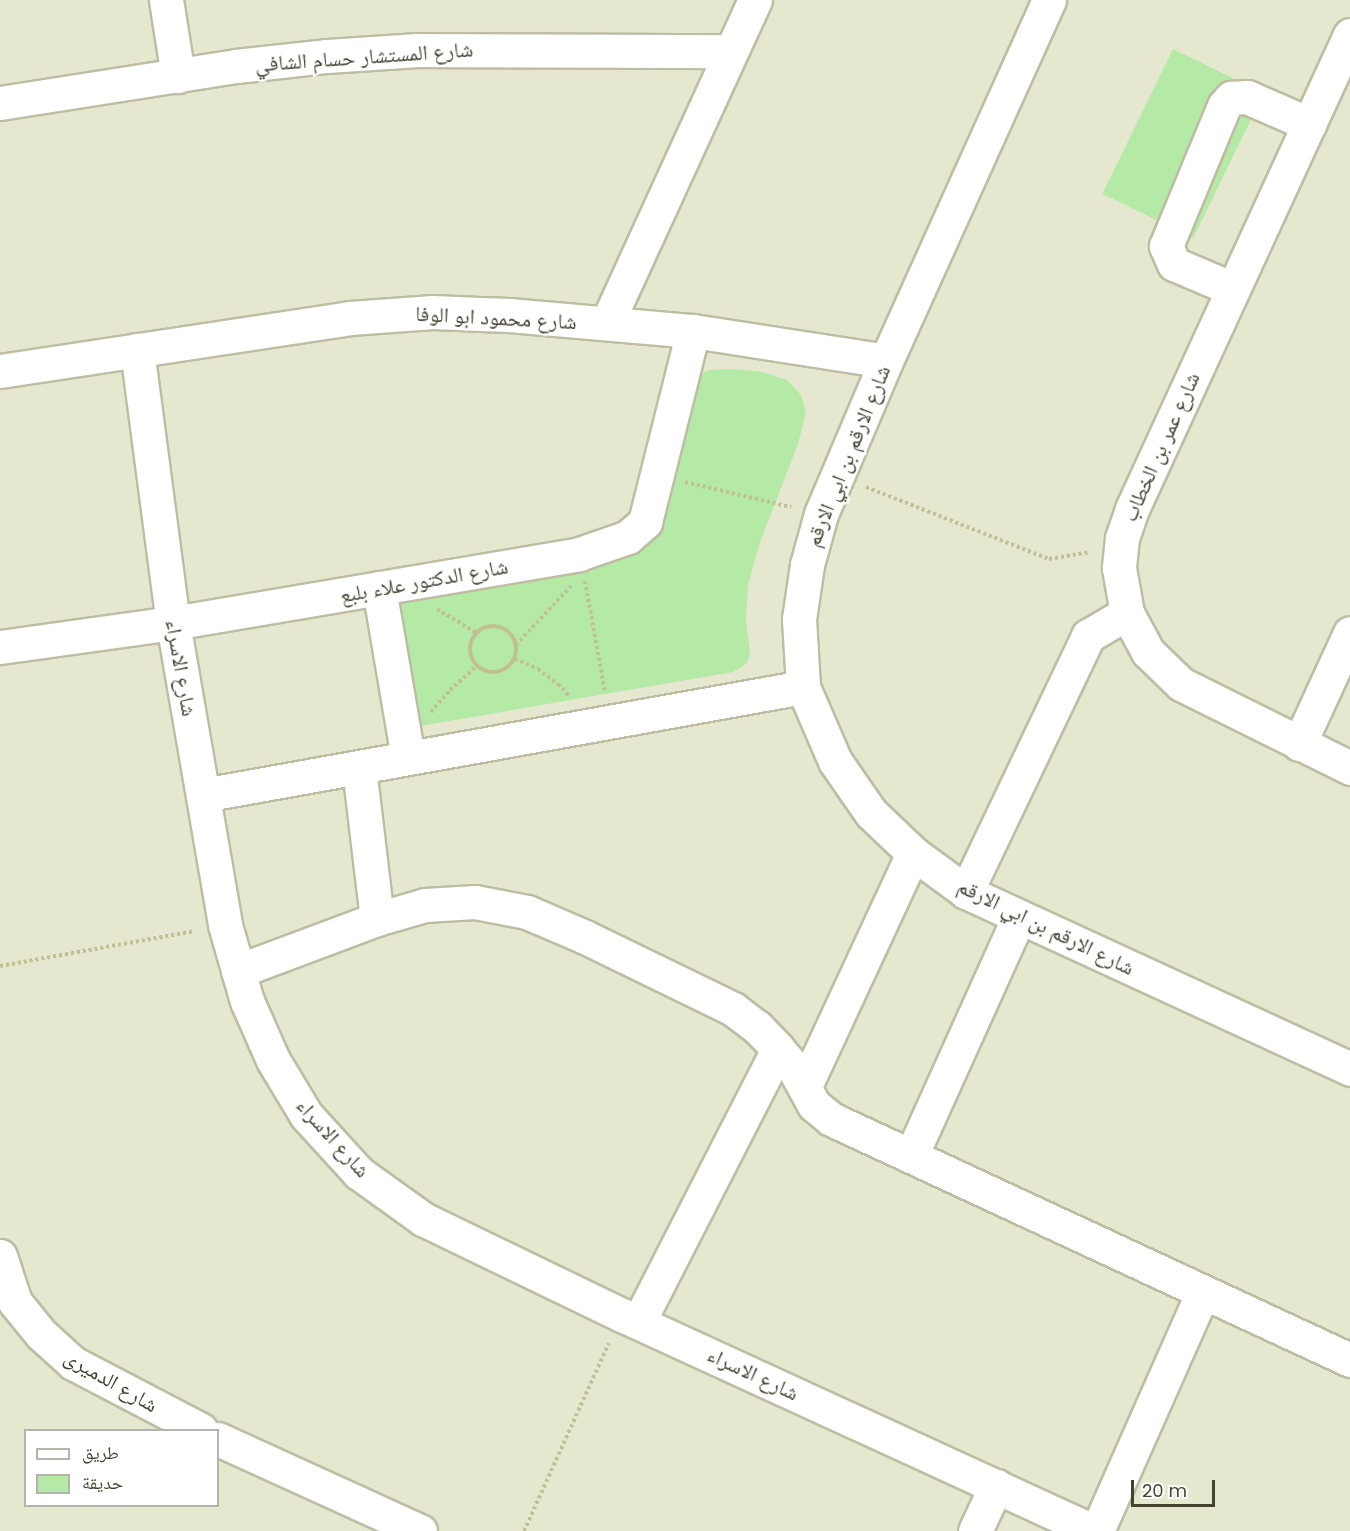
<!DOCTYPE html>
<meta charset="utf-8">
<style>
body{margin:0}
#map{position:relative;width:1350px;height:1531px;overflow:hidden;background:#f2f2e1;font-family:Poppins,"Noto Naskh Arabic",sans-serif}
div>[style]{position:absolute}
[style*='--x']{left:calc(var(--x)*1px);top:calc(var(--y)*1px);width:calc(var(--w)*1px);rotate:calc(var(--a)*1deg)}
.residential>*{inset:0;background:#e6e7cf}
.green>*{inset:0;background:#b4eaa6;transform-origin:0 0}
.path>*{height:4px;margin-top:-2px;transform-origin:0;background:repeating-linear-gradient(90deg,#c1c094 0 3px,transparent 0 6px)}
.path>.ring{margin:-2px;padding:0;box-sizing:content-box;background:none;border:4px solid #c1c094;border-radius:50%}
.roads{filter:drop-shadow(2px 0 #bebda4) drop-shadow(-2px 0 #bebda4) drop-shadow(0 2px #bebda4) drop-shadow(0 -2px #bebda4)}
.minor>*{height:33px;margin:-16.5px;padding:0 16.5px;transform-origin:16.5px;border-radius:16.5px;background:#fff}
span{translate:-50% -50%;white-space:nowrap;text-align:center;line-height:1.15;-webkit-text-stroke:4.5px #fff;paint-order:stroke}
.street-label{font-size:21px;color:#444332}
.legend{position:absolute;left:24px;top:1429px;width:195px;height:78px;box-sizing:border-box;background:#fff;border:2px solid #b4b4ad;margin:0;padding:8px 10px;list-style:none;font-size:18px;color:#444332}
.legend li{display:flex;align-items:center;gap:12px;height:30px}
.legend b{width:30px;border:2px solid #b4b4ad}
.scale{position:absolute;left:1131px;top:1480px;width:84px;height:27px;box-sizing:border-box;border:3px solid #444332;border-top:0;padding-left:8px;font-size:18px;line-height:21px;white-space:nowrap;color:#444332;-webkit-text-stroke:4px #fff;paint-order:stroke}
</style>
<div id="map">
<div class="residential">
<div style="clip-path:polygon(evenodd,0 0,1350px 0,1350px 1531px,0 1531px,0 0,26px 1430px,218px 1430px,218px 1506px,26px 1506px,26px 1430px)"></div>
</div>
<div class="green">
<div style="left:1173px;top:49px;width:101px;height:161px;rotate:26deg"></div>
<div style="clip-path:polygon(734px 369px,762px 372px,787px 380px,801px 395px,806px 413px,798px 444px,760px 542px,748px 585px,746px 620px,750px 655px,746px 664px,733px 672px,408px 728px,390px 603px,608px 565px,650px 543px,659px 517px,692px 378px,709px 370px)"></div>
</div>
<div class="path">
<div style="--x:685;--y:482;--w:109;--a:13.3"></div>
<div style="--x:866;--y:487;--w:197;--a:21.5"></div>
<div style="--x:1049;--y:559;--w:42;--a:-9.7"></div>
<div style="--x:585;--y:581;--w:113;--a:79.8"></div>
<div style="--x:437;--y:609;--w:47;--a:31"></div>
<div class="ring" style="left:470px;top:626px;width:42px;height:42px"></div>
<div style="--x:516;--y:645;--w:81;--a:-47"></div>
<div style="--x:515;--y:659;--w:25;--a:23"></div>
<div style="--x:538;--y:669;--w:25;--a:37"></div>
<div style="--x:558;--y:684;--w:18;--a:47"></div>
<div style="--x:431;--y:712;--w:29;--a:-49"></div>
<div style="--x:450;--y:690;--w:36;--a:-42"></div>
<div style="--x:0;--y:966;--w:198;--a:-10.2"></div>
<div style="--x:524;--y:1531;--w:206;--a:-65.7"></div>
</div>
<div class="roads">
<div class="minor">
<div style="--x:166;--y:0;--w:77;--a:81"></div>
<div style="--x:1049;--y:0;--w:396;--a:114.3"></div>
<div style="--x:886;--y:361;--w:166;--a:113"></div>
<div style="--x:821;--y:514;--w:53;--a:105.4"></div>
<div style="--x:807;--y:565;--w:55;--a:98.4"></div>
<div style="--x:799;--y:619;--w:68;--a:86.6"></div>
<div style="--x:803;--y:687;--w:81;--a:66.6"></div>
<div style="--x:835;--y:761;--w:63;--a:55.3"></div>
<div style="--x:871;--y:813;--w:58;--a:43.6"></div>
<div style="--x:913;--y:853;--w:66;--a:36.3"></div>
<div style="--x:966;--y:892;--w:423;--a:24.7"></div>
<div style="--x:1350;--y:35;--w:522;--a:114.7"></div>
<div style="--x:1132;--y:509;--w:31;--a:109"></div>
<div style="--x:1122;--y:538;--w:30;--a:96"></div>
<div style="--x:1119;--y:568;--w:46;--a:79.9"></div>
<div style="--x:1127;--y:613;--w:44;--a:61.7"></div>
<div style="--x:1148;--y:652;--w:46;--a:44.1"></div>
<div style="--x:1181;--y:684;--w:189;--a:26.4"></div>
<div style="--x:0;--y:103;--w:239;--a:-8.9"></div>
<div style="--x:236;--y:66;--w:92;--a:-6.3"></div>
<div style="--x:327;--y:56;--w:91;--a:-3.8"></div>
<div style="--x:418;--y:50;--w:313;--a:0.2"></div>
<div style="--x:1233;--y:289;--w:64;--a:-157"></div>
<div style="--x:1174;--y:264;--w:20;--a:-114"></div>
<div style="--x:1166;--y:246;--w:152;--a:-67.5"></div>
<div style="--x:1224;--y:106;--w:11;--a:-49"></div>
<div style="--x:1231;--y:98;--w:16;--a:-4"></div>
<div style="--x:1247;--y:97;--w:68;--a:23.5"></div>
<div style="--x:607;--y:323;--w:355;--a:-65.4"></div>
<div style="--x:137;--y:350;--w:275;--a:82.5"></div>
<div style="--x:173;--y:623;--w:306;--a:80.2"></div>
<div style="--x:225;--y:925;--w:79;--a:73.9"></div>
<div style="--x:247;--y:1001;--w:64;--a:66.2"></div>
<div style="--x:273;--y:1060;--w:64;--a:59"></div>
<div style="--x:306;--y:1115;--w:79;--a:47.6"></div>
<div style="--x:359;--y:1173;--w:79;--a:35.7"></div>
<div style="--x:423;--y:1219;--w:221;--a:25.8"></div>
<div style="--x:622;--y:1315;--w:518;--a:24.64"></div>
<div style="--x:0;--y:371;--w:354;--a:-8.6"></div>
<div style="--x:350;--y:318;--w:83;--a:-4.1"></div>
<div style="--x:433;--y:312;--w:76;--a:2.3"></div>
<div style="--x:509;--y:315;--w:185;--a:5"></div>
<div style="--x:693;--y:331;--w:195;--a:8.8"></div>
<div style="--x:379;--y:588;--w:172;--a:80.3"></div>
<div style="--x:0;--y:647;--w:175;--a:-7.9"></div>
<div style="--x:173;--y:623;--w:412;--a:-9.6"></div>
<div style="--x:579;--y:554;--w:52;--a:-19.1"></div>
<div style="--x:628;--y:537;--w:23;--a:-41"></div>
<div style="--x:645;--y:522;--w:197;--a:-75.9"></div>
<div style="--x:1299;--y:744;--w:122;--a:-65.3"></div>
<div style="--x:359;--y:768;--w:152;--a:83.2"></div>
<div style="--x:203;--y:795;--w:610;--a:-10.2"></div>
<div style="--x:966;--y:892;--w:284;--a:-64.5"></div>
<div style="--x:1088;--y:636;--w:45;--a:-30.5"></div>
<div style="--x:238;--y:971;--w:148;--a:-20.5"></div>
<div style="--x:377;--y:919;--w:50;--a:-16.3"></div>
<div style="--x:425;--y:905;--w:50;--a:-3.4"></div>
<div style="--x:475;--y:902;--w:53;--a:10.9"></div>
<div style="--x:527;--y:912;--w:63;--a:23.3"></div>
<div style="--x:585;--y:937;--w:165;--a:25.9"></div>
<div style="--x:733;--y:1009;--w:30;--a:37"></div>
<div style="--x:757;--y:1027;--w:30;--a:46"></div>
<div style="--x:778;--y:1049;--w:23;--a:50"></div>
<div style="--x:793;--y:1067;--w:43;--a:61.1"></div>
<div style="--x:814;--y:1105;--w:22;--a:39"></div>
<div style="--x:831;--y:1119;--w:572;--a:24.91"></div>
<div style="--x:805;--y:1086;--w:257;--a:-65.1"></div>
<div style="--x:911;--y:1156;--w:262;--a:-65.7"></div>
<div style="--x:0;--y:1256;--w:48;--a:71.9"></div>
<div style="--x:15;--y:1302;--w:41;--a:50.9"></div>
<div style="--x:41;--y:1334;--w:43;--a:42.2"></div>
<div style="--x:73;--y:1363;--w:144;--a:27.6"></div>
<div style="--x:639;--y:1321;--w:305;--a:-62.9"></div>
<div style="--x:218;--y:1439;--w:222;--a:24.5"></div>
<div style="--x:975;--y:1531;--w:50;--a:-65"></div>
<div style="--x:1097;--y:1531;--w:261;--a:-66.1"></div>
</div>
</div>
<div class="street-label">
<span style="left:364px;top:57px;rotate:-4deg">شارع المستشار حسام الشافي</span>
<span style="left:496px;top:318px;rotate:3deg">شارع محمود ابو الوفا</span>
<span style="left:1161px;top:447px;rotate:-66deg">شارع عمر بن الخطاب</span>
<span style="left:848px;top:456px;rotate:-68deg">شارع الارقم بن ابي الارقم</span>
<span style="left:424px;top:581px;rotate:-10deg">شارع الدكتور علاء بلبع</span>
<span style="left:181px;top:668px;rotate:80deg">شارع الاسراء</span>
<span style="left:1046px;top:927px;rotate:26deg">شارع الارقم بن ابي الارقم</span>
<span style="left:333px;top:1138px;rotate:48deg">شارع الاسراء</span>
<span style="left:753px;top:1374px;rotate:25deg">شارع الاسراء</span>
<span style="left:111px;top:1381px;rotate:30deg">شارع الدميرى</span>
</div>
<ul class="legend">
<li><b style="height:8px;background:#fff"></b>طريق</li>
<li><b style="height:16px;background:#b4eaa6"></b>حديقة</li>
</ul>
<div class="scale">20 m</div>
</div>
